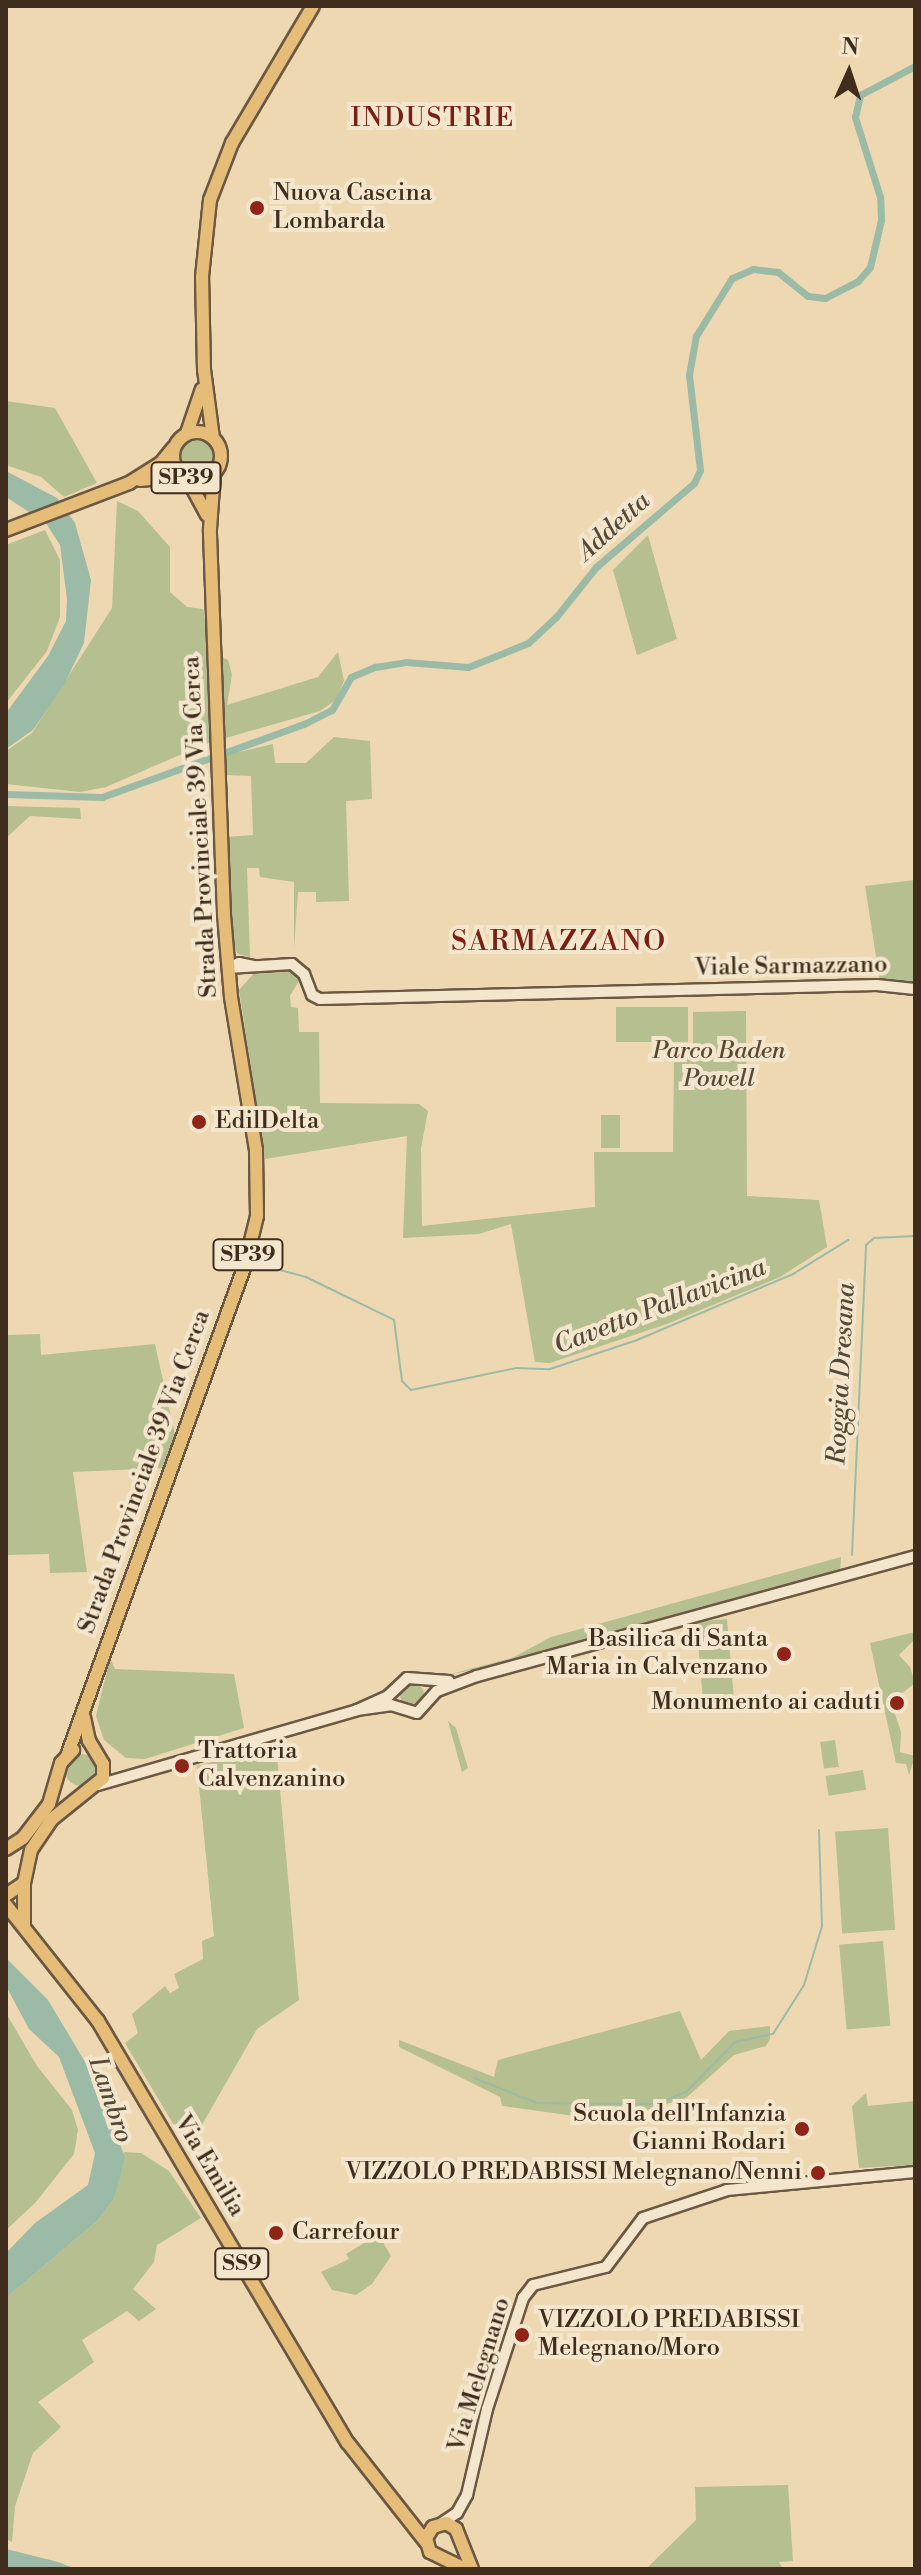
<!DOCTYPE html>
<style>
body{margin:0}
#map{position:relative;width:921px;height:2575px;overflow:hidden;background:#edd8b2;font-family:"Libre Bodoni",serif}
div>[style]{position:absolute}
[style*='--x']{left:calc(var(--x)*1px);top:calc(var(--y)*1px);width:calc(var(--w)*1px);rotate:calc(var(--a)*1deg)}
.green>*{inset:0;background:#b5bf8f;transform-origin:0 0}
.round{border-radius:50%}
.water>*{inset:0;background:#9bbba6}
.stream>*{height:2px;margin:-1px;padding:0 1px;transform-origin:1px;border-radius:1px;background:#9bbba6}
.canal>*{height:7px;margin:-3.5px;padding:0 3.5px;transform-origin:3.5px;border-radius:3.5px;background:#9bbba6}
.roads{filter:drop-shadow(2px 0 #6b5842) drop-shadow(-2px 0 #6b5842) drop-shadow(0 2px #6b5842) drop-shadow(0 -2px #6b5842)}
.tertiary>*{height:10px;margin:-5px;padding:0 5px;transform-origin:5px;border-radius:5px;background:#f3e6cd}
.primary>*{height:12px;margin:-6px;padding:0 6px;transform-origin:6px;border-radius:6px;background:#e6bc79}
.primary>.ring{margin:-6px;padding:0;box-sizing:content-box;background:none;border:12px solid #e6bc79;border-radius:50%}
.dots>*{width:22px;height:22px;translate:-50% -50%;box-sizing:border-box;border:4px solid #f3e6cd;border-radius:50%}
span{translate:-50% -50%;white-space:nowrap;text-align:center;line-height:1.15;-webkit-text-stroke:8px #f3e6cd;paint-order:stroke}
.shield-label span{padding:2px 6px;background:#f3e6cd;border:2px solid;border-radius:6px;-webkit-text-stroke-width:0}
.shield-label{font-size:22px;color:#402d1d;font-weight:700}
.poi-label{font-size:24px;color:#402d1d}
.left{translate:0 -50%;text-align:left}
.right{translate:-100% -50%;text-align:right}
.street-label{font-size:24px;color:#402d1d}
.park-label{font-size:24px;color:#574a34;font-style:italic}
.neighbourhood-label{font-size:26px;color:#7a1f14;letter-spacing:2px}
.water-label{font-size:26px;color:#524938;font-style:italic}
.quarter-label{font-size:28px;color:#7a1f14;letter-spacing:2px}
.frame{position:absolute;inset:0;border:8px solid #402d1d;pointer-events:none}
.north{position:absolute;left:809px;top:32px;width:80px;height:80px;-webkit-text-stroke:6px #f3e6cd;paint-order:stroke;rotate:3deg;font-size:22px;font-weight:700;line-height:32px;text-align:center;color:#402d1d}
.north::after{content:'';display:block;margin:auto;width:28px;height:36px;background:#402d1d;clip-path:polygon(50% 0,100% 100%,50% 72%,0 100%)}
</style>
<div id="map">
<div class="green">
<div style="clip-path:polygon(6px 401px,55px 408px,97px 483px,64px 497px,41px 477px,6px 465px)"></div>
<div class="round" style="left:178px;top:437px;width:38px;height:38px"></div>
<div style="clip-path:polygon(117px 501px,138px 511px,170px 547px,170px 592px,187px 607px,203px 609px,211px 652px,228px 660px,232px 675px,227px 705px,318px 677px,338px 652px,344px 681px,336px 700px,320px 711px,205px 744px,106px 787px,80px 792px,6px 784px,6px 751px,32px 733px,112px 608px)"></div>
<div style="clip-path:polygon(45px 530px,60px 560px,60px 617px,47px 651px,6px 703px,6px 545px)"></div>
<div style="clip-path:polygon(648px 535px,677px 639px,637px 655px,613px 570px)"></div>
<div style="clip-path:polygon(334px 737px,370px 741px,372px 799px,346px 801px,349px 901px,316px 902px,316px 892px,298px 892px,294px 948px,294px 882px,260px 877px,259px 868px,247px 868px,250px 957px,238px 954px,232px 945px,226px 837px,253px 835px,251px 776px,224px 775px,222px 756px,273px 744px,275px 763px,306px 763px)"></div>
<div style="clip-path:polygon(6px 806px,80px 808px,81px 819px,30px 816px,6px 838px)"></div>
<div style="clip-path:polygon(915px 880px,915px 982px,880px 982px,865px 886px)"></div>
<div style="clip-path:polygon(288px 970px,300px 979px,290px 996px,291px 1007px,298px 1008px,299px 1032px,319px 1032px,320px 1103px,419px 1104px,428px 1111px,421px 1148px,422px 1226px,595px 1207px,594px 1152px,673px 1152px,674px 1060px,693px 1059px,693px 1012px,746px 1011px,747px 1196px,819px 1200px,827px 1247px,780px 1277px,667px 1324px,550px 1363px,535px 1362px,511px 1224px,479px 1234px,403px 1238px,407px 1136px,265px 1159px,239px 990px,256px 971px)"></div>
<div style="left:688px;top:1007px;width:35px;height:72px;rotate:90deg"></div>
<div style="left:601px;top:1115px;width:19px;height:33px"></div>
<div style="clip-path:polygon(40px 1334px,41px 1355px,155px 1344px,175px 1435px,163px 1468px,73px 1472px,87px 1572px,50px 1573px,49px 1554px,6px 1555px,6px 1335px)"></div>
<div style="clip-path:polygon(841px 1557px,840px 1573px,514px 1662px,447px 1675px,512px 1658px,551px 1637px)"></div>
<div style="left:727px;top:1619px;width:86px;height:31px;rotate:85deg"></div>
<div style="clip-path:polygon(915px 1632px,915px 1639px,899px 1655px,910px 1667px,915px 1683px,886px 1706px,893px 1708px,901px 1732px,900px 1752px,915px 1756px,909px 1775px,906px 1764px,896px 1763px,870px 1643px)"></div>
<div style="clip-path:polygon(110px 1658px,115px 1669px,234px 1674px,244px 1728px,145px 1759px,126px 1758px,104px 1740px,96px 1716px)"></div>
<div class="round" style="left:400px;top:1683px;width:24px;height:24px"></div>
<div style="clip-path:polygon(448px 1721px,456px 1728px,468px 1768px,462px 1772px)"></div>
<div style="left:835px;top:1740px;width:27px;height:15px;rotate:82deg"></div>
<div style="clip-path:polygon(276px 1744px,299px 2000px,257px 2029px,188px 2149px,125px 2043px,138px 2033px,132px 2014px,165px 1986px,170px 1993px,179px 1988px,174px 1974px,203px 1959px,202px 1941px,214px 1936px,197px 1766px)"></div>
<div class="round" style="left:65px;top:1754px;width:32px;height:32px"></div>
<div style="left:863px;top:1770px;width:20px;height:38px;rotate:81deg"></div>
<div style="left:888px;top:1828px;width:102px;height:53px;rotate:86deg"></div>
<div style="left:883px;top:1941px;width:85px;height:44px;rotate:85deg"></div>
<div style="clip-path:polygon(680px 2011px,701px 2060px,729px 2031px,770px 2026px,770px 2039px,766px 2046px,734px 2055px,686px 2098px,637px 2113px,582px 2117px,502px 2106px,500px 2097px,399px 2047px,399px 2040px,494px 2077px,498px 2060px)"></div>
<div style="clip-path:polygon(6px 2013px,37px 2066px,72px 2110px,78px 2130px,74px 2154px,35px 2203px,6px 2230px)"></div>
<div style="clip-path:polygon(866px 2093px,868px 2106px,915px 2101px,915px 2165px,859px 2168px,852px 2106px)"></div>
<div style="clip-path:polygon(124px 2152px,141px 2153px,169px 2171px,201px 2218px,157px 2245px,154px 2262px,133px 2289px,156px 2309px,139px 2321px,127px 2311px,82px 2340px,94px 2362px,38px 2402px,61px 2427px,33px 2453px,15px 2506px,12px 2542px,6px 2539px,6px 2298px,97px 2221px,114px 2199px)"></div>
<div style="clip-path:polygon(374px 2237px,381px 2239px,391px 2256px,372px 2284px,356px 2295px,332px 2290px,321px 2272px,349px 2259px,346px 2254px)"></div>
<div style="clip-path:polygon(788px 2485px,793px 2561px,779px 2562px,783px 2569px,646px 2569px,696px 2520px,695px 2487px)"></div>
</div>
<div class="water">
<div style="clip-path:polygon(6px 471px,57px 498px,75px 523px,91px 580px,84px 643px,64px 685px,33px 730px,6px 749px,6px 713px,48px 656px,66px 621px,67px 599px,60px 545px,46px 523px,6px 497px)"></div>
<div style="clip-path:polygon(6px 1958px,48px 2000px,91px 2072px,125px 2157px,114px 2199px,97px 2221px,6px 2298px,6px 2253px,35px 2223px,88px 2185px,95px 2153px,59px 2057px,29px 2029px,6px 1986px)"></div>
<div style="clip-path:polygon(6px 2549px,58px 2562px,76px 2569px,6px 2569px)"></div>
</div>
<div class="stream">
<div style="--x:258;--y:1264;--w:50;--a:15.2"></div>
<div style="--x:306;--y:1277;--w:98;--a:26"></div>
<div style="--x:394;--y:1320;--w:62;--a:82.5"></div>
<div style="--x:402;--y:1381;--w:13;--a:45"></div>
<div style="--x:411;--y:1390;--w:107;--a:-11.8"></div>
<div style="--x:516;--y:1368;--w:34;--a:2"></div>
<div style="--x:550;--y:1369;--w:92;--a:-18.4"></div>
<div style="--x:637;--y:1340;--w:169;--a:-22.9"></div>
<div style="--x:793;--y:1274;--w:65;--a:-31.7"></div>
<div style="--x:852;--y:1555;--w:310;--a:-87.4"></div>
<div style="--x:866;--y:1245;--w:11;--a:-41"></div>
<div style="--x:874;--y:1238;--w:41;--a:-2.8"></div>
<div style="--x:474;--y:2078;--w:68;--a:21.6"></div>
<div style="--x:537;--y:2103;--w:120;--a:0.5"></div>
<div style="--x:657;--y:2104;--w:33;--a:-23"></div>
<div style="--x:687;--y:2091;--w:69;--a:-45.6"></div>
<div style="--x:735;--y:2042;--w:39;--a:-12"></div>
<div style="--x:773;--y:2034;--w:58;--a:-57.7"></div>
<div style="--x:804;--y:1985;--w:62;--a:-73"></div>
<div style="--x:822;--y:1926;--w:96;--a:-91.8"></div>
</div>
<div class="canal">
<div style="--x:6;--y:794;--w:96;--a:1.8"></div>
<div style="--x:102;--y:797;--w:215;--a:-19.9"></div>
<div style="--x:304;--y:724;--w:31;--a:-27"></div>
<div style="--x:332;--y:710;--w:38;--a:-60"></div>
<div style="--x:351;--y:677;--w:26;--a:-23"></div>
<div style="--x:375;--y:667;--w:31;--a:-9"></div>
<div style="--x:406;--y:662;--w:62;--a:4.6"></div>
<div style="--x:468;--y:667;--w:65;--a:-21.8"></div>
<div style="--x:528;--y:643;--w:38;--a:-43"></div>
<div style="--x:556;--y:617;--w:64;--a:-51.3"></div>
<div style="--x:596;--y:567;--w:129;--a:-40.6"></div>
<div style="--x:694;--y:483;--w:14;--a:-65"></div>
<div style="--x:700;--y:470;--w:96;--a:-96.6"></div>
<div style="--x:689;--y:375;--w:40;--a:-80"></div>
<div style="--x:696;--y:336;--w:68;--a:-58.2"></div>
<div style="--x:732;--y:278;--w:23;--a:-23"></div>
<div style="--x:753;--y:269;--w:25;--a:7"></div>
<div style="--x:778;--y:272;--w:38;--a:39"></div>
<div style="--x:808;--y:296;--w:17;--a:7"></div>
<div style="--x:825;--y:298;--w:37;--a:-27"></div>
<div style="--x:858;--y:281;--w:18;--a:-49"></div>
<div style="--x:870;--y:267;--w:48;--a:-76.8"></div>
<div style="--x:881;--y:220;--w:23;--a:-92"></div>
<div style="--x:880;--y:197;--w:84;--a:-107.4"></div>
<div style="--x:855;--y:117;--w:23;--a:-77"></div>
<div style="--x:860;--y:95;--w:62;--a:-27.8"></div>
</div>
<div class="roads">
<div class="tertiary">
<div style="--x:228;--y:968;--w:64;--a:-3.6"></div>
<div style="--x:292;--y:964;--w:16;--a:40"></div>
<div style="--x:304;--y:974;--w:22;--a:69"></div>
<div style="--x:312;--y:995;--w:9;--a:27"></div>
<div style="--x:320;--y:999;--w:557;--a:-1.44"></div>
<div style="--x:877;--y:985;--w:38;--a:6"></div>
<div style="--x:228;--y:968;--w:12;--a:-24"></div>
<div style="--x:239;--y:963;--w:16;--a:11"></div>
<div style="--x:357;--y:1710;--w:34;--a:-8"></div>
<div style="--x:391;--y:1705;--w:27;--a:17"></div>
<div style="--x:417;--y:1713;--w:30;--a:-48"></div>
<div style="--x:437;--y:1691;--w:43;--a:-20.6"></div>
<div style="--x:477;--y:1676;--w:454;--a:-15.3"></div>
<div style="--x:98;--y:1785;--w:270;--a:-16.1"></div>
<div style="--x:357;--y:1710;--w:34;--a:-24"></div>
<div style="--x:388;--y:1696;--w:26;--a:-43"></div>
<div style="--x:407;--y:1678;--w:42;--a:4.1"></div>
<div style="--x:442;--y:2523;--w:18;--a:-34"></div>
<div style="--x:457;--y:2513;--w:21;--a:-61"></div>
<div style="--x:467;--y:2495;--w:88;--a:-76.9"></div>
<div style="--x:487;--y:2409;--w:117;--a:-72"></div>
<div style="--x:523;--y:2298;--w:16;--a:-52"></div>
<div style="--x:533;--y:2285;--w:75;--a:-13.9"></div>
<div style="--x:606;--y:2267;--w:61;--a:-52.9"></div>
<div style="--x:643;--y:2218;--w:89;--a:-18.4"></div>
<div style="--x:727;--y:2190;--w:189;--a:-5.5"></div>
</div>
<div class="primary">
<div class="ring" style="left:173px;top:432px;width:36px;height:36px"></div>
<div style="--x:187;--y:433;--w:46;--a:-71.2"></div>
<div style="--x:213;--y:438;--w:69;--a:-97.5"></div>
<div style="--x:204;--y:370;--w:93;--a:-91.2"></div>
<div style="--x:202;--y:277;--w:77;--a:-84.1"></div>
<div style="--x:210;--y:200;--w:61;--a:-68.9"></div>
<div style="--x:232;--y:143;--w:159;--a:-59.4"></div>
<div style="--x:187;--y:478;--w:42;--a:61.6"></div>
<div style="--x:140;--y:480;--w:42;--a:-5.4"></div>
<div style="--x:6;--y:530;--w:132;--a:-20.9"></div>
<div style="--x:129;--y:483;--w:38;--a:-32"></div>
<div style="--x:161;--y:463;--w:19;--a:-51"></div>
<div style="--x:68;--y:1753;--w:519;--a:-70.06"></div>
<div style="--x:245;--y:1265;--w:50;--a:-76.2"></div>
<div style="--x:257;--y:1216;--w:66;--a:-90.9"></div>
<div style="--x:256;--y:1150;--w:155;--a:-99.3"></div>
<div style="--x:231;--y:997;--w:81;--a:-94.9"></div>
<div style="--x:224;--y:916;--w:387;--a:-92.1"></div>
<div style="--x:210;--y:529;--w:56;--a:-85.9"></div>
<div style="--x:6;--y:1849;--w:20;--a:-33"></div>
<div style="--x:23;--y:1838;--w:43;--a:-52.6"></div>
<div style="--x:49;--y:1804;--w:43;--a:-73.7"></div>
<div style="--x:61;--y:1763;--w:18;--a:-47"></div>
<div style="--x:24;--y:1885;--w:40;--a:90"></div>
<div style="--x:6;--y:1895;--w:22;--a:-34"></div>
<div style="--x:24;--y:1883;--w:34;--a:-78"></div>
<div style="--x:31;--y:1850;--w:37;--a:-56"></div>
<div style="--x:52;--y:1819;--w:65;--a:-38.8"></div>
<div style="--x:103;--y:1778;--w:14;--a:-90"></div>
<div style="--x:103;--y:1764;--w:27;--a:-121"></div>
<div style="--x:89;--y:1741;--w:24;--a:-102"></div>
<div style="--x:6;--y:1905;--w:148;--a:51.6"></div>
<div style="--x:98;--y:2021;--w:490;--a:59.4"></div>
<div style="--x:348;--y:2443;--w:126;--a:51.8"></div>
<div style="--x:465;--y:2569;--w:39;--a:-154"></div>
<div style="--x:430;--y:2552;--w:15;--a:-106"></div>
<div style="--x:426;--y:2538;--w:13;--a:-58"></div>
<div style="--x:433;--y:2527;--w:14;--a:-17"></div>
<div style="--x:446;--y:2523;--w:12;--a:31"></div>
<div style="--x:456;--y:2529;--w:43;--a:68.2"></div>
</div>
</div>
<div class="dots">
<div style="left:257px;top:208px;background:#8f2418"></div>
<div style="left:199px;top:1122px;background:#8f2418"></div>
<div style="left:784px;top:1654px;background:#8f2418"></div>
<div style="left:897px;top:1703px;background:#8f2418"></div>
<div style="left:182px;top:1766px;background:#8f2418"></div>
<div style="left:802px;top:2129px;background:#8f2418"></div>
<div style="left:818px;top:2173px;background:#8f2418"></div>
<div style="left:276px;top:2233px;background:#8f2418"></div>
<div style="left:522px;top:2335px;background:#8f2418"></div>
</div>
<div class="shield-label">
<span style="left:186px;top:478px">SP39</span>
<span style="left:248px;top:1255px">SP39</span>
<span style="left:242px;top:2264px">SS9</span>
</div>
<div class="poi-label">
<span class="left" style="left:273px;top:208px">Nuova Cascina<br>Lombarda</span>
<span class="left" style="left:215px;top:1122px">EdilDelta</span>
<span class="right" style="left:768px;top:1654px">Basilica di Santa<br>Maria in Calvenzano</span>
<span class="right" style="left:881px;top:1703px">Monumento ai caduti</span>
<span class="left" style="left:198px;top:1766px">Trattoria<br>Calvenzanino</span>
<span class="right" style="left:786px;top:2129px">Scuola dell'Infanzia<br>Gianni Rodari</span>
<span class="right" style="left:802px;top:2173px">VIZZOLO PREDABISSI Melegnano/Nenni</span>
<span class="left" style="left:292px;top:2233px">Carrefour</span>
<span class="left" style="left:538px;top:2335px">VIZZOLO PREDABISSI<br>Melegnano/Moro</span>
</div>
<div class="street-label">
<span style="left:201px;top:827px;rotate:-93deg">Strada Provinciale 39 Via Cerca</span>
<span style="left:791px;top:967px;rotate:-1deg">Viale Sarmazzano</span>
<span style="left:145px;top:1472px;rotate:-70deg">Strada Provinciale 39 Via Cerca</span>
<span style="left:209px;top:2166px;rotate:59deg">Via Emilia</span>
<span style="left:480px;top:2375px;rotate:-73deg">Via Melegnano</span>
</div>
<div class="park-label">
<span style="left:719px;top:1066px">Parco Baden<br>Powell</span>
</div>
<div class="neighbourhood-label">
<span style="left:433px;top:119px">INDUSTRIE</span>
</div>
<div class="water-label">
<span style="left:614px;top:527px;rotate:-42deg">Addetta</span>
<span style="left:660px;top:1307px;rotate:-21deg">Cavetto Pallavicina</span>
<span style="left:842px;top:1374px;rotate:-87deg">Roggia Dresana</span>
<span style="left:110px;top:2100px;rotate:71deg">Lambro</span>
</div>
<div class="quarter-label">
<span style="left:559px;top:942px">SARMAZZANO</span>
</div>
<div class="frame"></div>
<div class="north">N</div>
</div>
